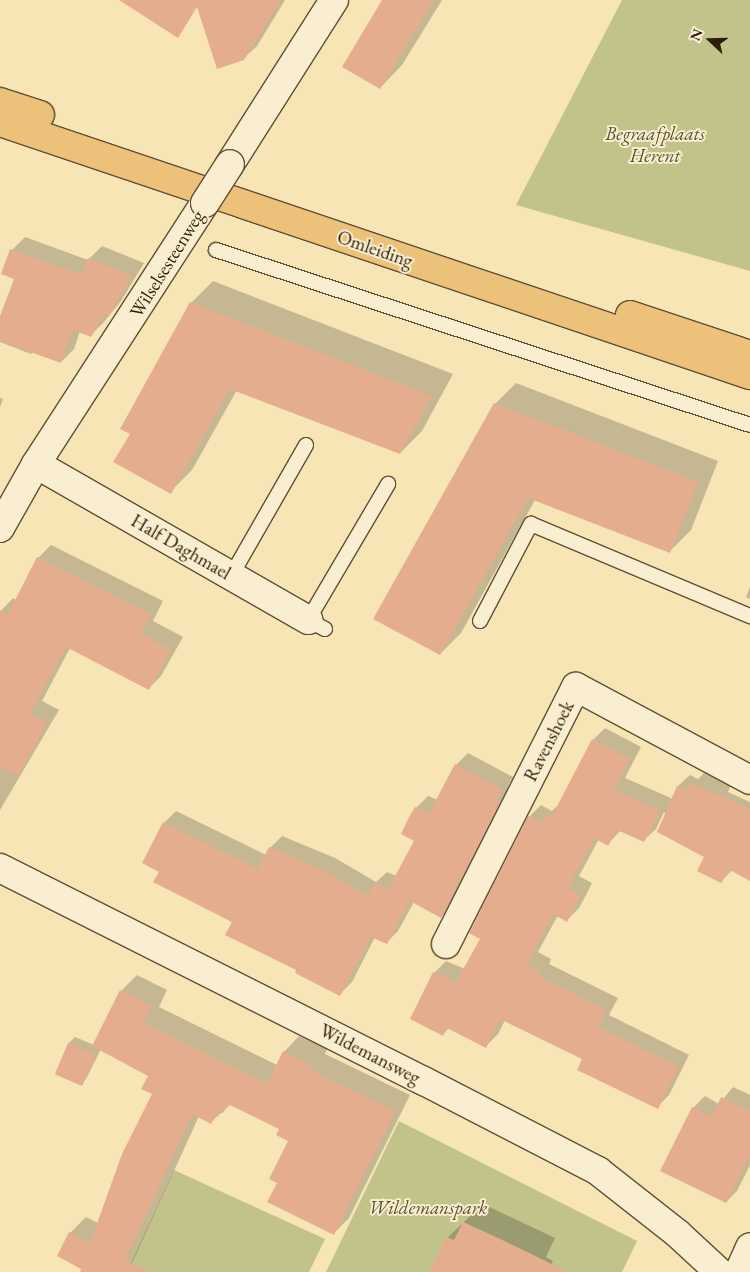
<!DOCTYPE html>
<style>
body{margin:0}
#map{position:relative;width:750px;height:1272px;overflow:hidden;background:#f7e5b6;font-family:"EB Garamond",serif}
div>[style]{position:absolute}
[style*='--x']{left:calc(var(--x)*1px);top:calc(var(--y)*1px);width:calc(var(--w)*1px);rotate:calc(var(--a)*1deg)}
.green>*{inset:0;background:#c1c38b}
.shadow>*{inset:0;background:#0003}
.building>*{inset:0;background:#e4ae8e;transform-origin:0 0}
.roads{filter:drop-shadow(1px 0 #604f35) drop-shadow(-1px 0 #604f35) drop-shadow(0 1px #604f35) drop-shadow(0 -1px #604f35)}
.lane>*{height:14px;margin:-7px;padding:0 7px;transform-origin:7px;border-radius:7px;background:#faeed0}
.street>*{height:28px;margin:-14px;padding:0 14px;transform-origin:14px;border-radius:14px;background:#faeed0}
.primary>*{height:28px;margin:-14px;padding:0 14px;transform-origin:14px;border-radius:14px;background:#ecc27b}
.bridges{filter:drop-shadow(1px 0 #604f35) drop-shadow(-1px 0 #604f35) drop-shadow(0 1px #604f35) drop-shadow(0 -1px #604f35)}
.street-bridge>*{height:28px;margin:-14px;padding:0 14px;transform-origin:14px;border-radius:14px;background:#faeed0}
span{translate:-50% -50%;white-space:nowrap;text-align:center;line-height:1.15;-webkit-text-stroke:4px #faeed0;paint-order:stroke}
.park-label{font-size:19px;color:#594f31;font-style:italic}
.street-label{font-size:19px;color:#2d1d0a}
.north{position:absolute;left:685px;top:15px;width:50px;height:50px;-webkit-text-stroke:4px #faeed0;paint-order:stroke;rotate:291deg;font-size:14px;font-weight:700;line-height:20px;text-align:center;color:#2d1d0a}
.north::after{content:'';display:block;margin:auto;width:18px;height:22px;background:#2d1d0a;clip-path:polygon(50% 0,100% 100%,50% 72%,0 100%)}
</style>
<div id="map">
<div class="green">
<div style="clip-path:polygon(622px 0,750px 0,750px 271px,516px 205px)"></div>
<div style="clip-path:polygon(399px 1121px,637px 1241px,622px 1272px,326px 1272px)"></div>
<div style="clip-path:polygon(174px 1170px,325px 1239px,309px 1272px,127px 1272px)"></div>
</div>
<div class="shadow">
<div style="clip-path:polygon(225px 0,285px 0,257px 46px,244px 58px)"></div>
<div style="clip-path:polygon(384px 0,442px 0,402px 65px,380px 88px)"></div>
<div style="clip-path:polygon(25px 237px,88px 260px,102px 246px,144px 263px,121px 301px,104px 322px,91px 335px,80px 331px,74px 349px,61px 362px,34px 352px,31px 354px,0 342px,0 319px,16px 278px,2px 273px,12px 250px)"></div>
<div style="clip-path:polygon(213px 281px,453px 374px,422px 431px,400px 453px,237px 390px,192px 470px,170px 492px,132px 434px,191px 303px)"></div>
<div style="clip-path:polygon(516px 383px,718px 461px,691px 530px,670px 551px,535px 500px,461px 633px,440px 654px,495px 404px)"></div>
<div style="clip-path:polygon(0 398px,3px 399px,0 407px)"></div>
<div style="clip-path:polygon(51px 545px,163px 601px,153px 621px,183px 637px,161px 676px,148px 689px,70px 648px,42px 701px,59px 710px,0 810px,0 612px,13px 598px,16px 600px,38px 558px)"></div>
<div style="clip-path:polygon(750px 587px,750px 599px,746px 597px)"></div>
<div style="clip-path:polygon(605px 728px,641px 747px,625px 778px,673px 799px,678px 786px,690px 775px,698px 779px,704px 773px,731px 785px,728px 792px,750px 802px,750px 879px,732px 870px,721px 882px,706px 856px,664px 812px,656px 829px,644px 840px,620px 831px,608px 844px,599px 839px,579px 876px,592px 883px,586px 895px,579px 908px,567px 920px,558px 915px,538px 952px,551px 959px,549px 964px,618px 998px,609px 1015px,689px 1055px,669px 1095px,657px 1107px,584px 1059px,505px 1020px,498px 1034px,486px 1046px,449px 1028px,443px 1034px,434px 973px,446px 961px,465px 969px,482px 939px,471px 933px,529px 817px,541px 805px,552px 811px,561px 802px,593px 740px)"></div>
<div style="clip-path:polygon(468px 753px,513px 777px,508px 786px,512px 789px,453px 905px,441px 917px,414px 902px,398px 931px,386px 943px,375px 937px,352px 982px,340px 994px,298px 970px,160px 871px,164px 823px,176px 811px,266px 855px,270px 848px,282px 836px,335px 858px,376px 882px,387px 872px,397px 876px,416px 840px,416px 808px,428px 796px,438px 800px,456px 765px)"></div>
<div style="clip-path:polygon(137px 975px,167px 990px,159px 1007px,277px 1065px,284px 1052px,299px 1036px,327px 1049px,325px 1054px,410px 1095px,349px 1218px,334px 1233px,278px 1182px,289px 1141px,280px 1129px,231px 1104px,211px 1122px,199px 1116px,128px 1272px,81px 1272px,83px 1269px,70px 1233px,86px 1217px,98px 1223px,154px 1094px,150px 1075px,101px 1049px,86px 1079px,80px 1085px,56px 1074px,69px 1043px,75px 1037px,94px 1045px,121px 991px)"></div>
<div style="clip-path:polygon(733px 1087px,750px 1095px,750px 1165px,737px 1191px,726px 1202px,662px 1171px,693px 1108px,705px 1096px,719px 1104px)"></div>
<div style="clip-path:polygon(483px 1204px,555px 1238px,546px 1257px,553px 1261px,548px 1272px,431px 1272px,447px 1238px)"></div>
</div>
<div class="building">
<div style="clip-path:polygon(119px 0,281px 0,244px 60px,217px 69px,197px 7px,178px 38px)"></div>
<div style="clip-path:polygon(382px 0,434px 0,380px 89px,342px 67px)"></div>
<div style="clip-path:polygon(10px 249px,81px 275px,88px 258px,132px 276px,109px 316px,105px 314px,91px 337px,73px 330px,61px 363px,0 341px,0 316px,14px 279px,1px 274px)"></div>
<div style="clip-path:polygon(190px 302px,432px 396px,400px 454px,230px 389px,171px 494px,113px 462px,130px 434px,120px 429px)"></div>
<div style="clip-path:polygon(494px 403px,698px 482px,670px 553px,528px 498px,440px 655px,373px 619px)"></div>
<div style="clip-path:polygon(37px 557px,151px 614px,141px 634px,171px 650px,149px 690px,66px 647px,30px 714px,47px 723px,18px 776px,0 767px,0 610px,8px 614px)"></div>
<div style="clip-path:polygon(592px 739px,630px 759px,614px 790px,661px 811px,644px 842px,617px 830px,608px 846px,594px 838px,568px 888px,581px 895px,574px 909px,567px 922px,553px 914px,527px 964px,540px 972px,538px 976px,607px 1010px,598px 1027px,679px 1067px,658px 1109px,577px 1070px,582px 1059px,500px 1019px,486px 1048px,447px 1028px,443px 1036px,410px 1019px,433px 972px,456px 982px,480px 939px,469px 933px,528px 816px,542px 823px,547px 813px,552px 816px)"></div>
<div style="clip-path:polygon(455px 764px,502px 789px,497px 799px,501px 801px,441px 918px,410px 901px,387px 944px,371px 937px,340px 996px,295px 973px,296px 970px,225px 935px,232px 922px,153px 882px,159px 872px,142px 863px,163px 822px,258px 869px,269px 847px,322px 870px,368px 896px,374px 883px,388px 889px,414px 841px,401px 834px,408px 819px,415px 807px,429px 813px)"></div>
<div style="clip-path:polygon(691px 783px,750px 809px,750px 881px,730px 870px,721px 883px,697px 871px,704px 857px,657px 832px,677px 786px,688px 790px)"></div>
<div style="clip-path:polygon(120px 990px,152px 1006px,144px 1023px,267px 1084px,283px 1051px,312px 1065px,310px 1070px,395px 1111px,334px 1235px,267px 1202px,277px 1183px,269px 1179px,288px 1141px,276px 1135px,279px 1129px,228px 1104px,223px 1113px,218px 1111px,211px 1124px,192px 1114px,125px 1260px,150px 1272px,80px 1272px,81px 1269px,57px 1256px,69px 1232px,90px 1243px,122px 1154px,152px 1094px,141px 1089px,148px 1076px,92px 1046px)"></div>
<div style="left:68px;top:1043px;width:30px;height:34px;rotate:23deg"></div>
<div style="clip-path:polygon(721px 1097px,750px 1111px,750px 1155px,726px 1203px,660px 1171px,692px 1107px,711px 1117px)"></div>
<div style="clip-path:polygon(463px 1222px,496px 1237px,568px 1272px,429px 1272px,446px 1237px,454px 1240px)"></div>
</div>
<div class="roads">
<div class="lane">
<div style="--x:216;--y:250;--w:562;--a:18.14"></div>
<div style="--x:231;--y:576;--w:151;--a:-60.2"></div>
<div style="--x:480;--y:621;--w:110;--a:-62.3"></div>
<div style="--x:531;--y:524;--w:238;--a:22.8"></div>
<div style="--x:325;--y:629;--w:19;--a:-152"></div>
<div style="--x:308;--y:620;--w:158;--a:-59.5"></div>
</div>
<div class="street">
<div style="--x:230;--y:164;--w:194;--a:-57.6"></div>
<div style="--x:36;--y:464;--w:314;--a:29.8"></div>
<div style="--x:0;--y:528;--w:73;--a:-60.6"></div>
<div style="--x:36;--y:464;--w:311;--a:-57.1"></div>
<div style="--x:0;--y:868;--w:474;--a:26.7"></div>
<div style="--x:424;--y:1081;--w:196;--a:27.3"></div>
<div style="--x:598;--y:1171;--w:102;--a:38.2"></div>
<div style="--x:678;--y:1234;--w:56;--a:42.8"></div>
<div style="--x:446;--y:944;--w:288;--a:-63.2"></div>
<div style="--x:576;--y:687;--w:197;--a:28.1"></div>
<div style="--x:739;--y:1272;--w:27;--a:-66"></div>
</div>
<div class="primary">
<div style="--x:0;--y:102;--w:42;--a:18"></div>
<div style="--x:0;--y:122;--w:792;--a:18.64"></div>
<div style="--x:630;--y:315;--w:126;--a:18.4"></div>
</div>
</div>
<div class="bridges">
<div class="street-bridge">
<div style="--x:205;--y:203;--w:46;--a:-57.3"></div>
</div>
</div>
<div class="park-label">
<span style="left:655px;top:145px">Begraafplaats<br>Herent</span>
<span style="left:428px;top:1208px">Wildemanspark</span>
</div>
<div class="street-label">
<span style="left:375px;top:249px;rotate:19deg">Omleiding</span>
<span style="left:167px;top:264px;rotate:-58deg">Wilselsesteenweg</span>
<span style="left:181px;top:547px;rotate:30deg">Half Daghmael</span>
<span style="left:549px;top:741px;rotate:-63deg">Ravenshoek</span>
<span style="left:370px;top:1054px;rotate:27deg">Wildemansweg</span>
</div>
<div class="north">N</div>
</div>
